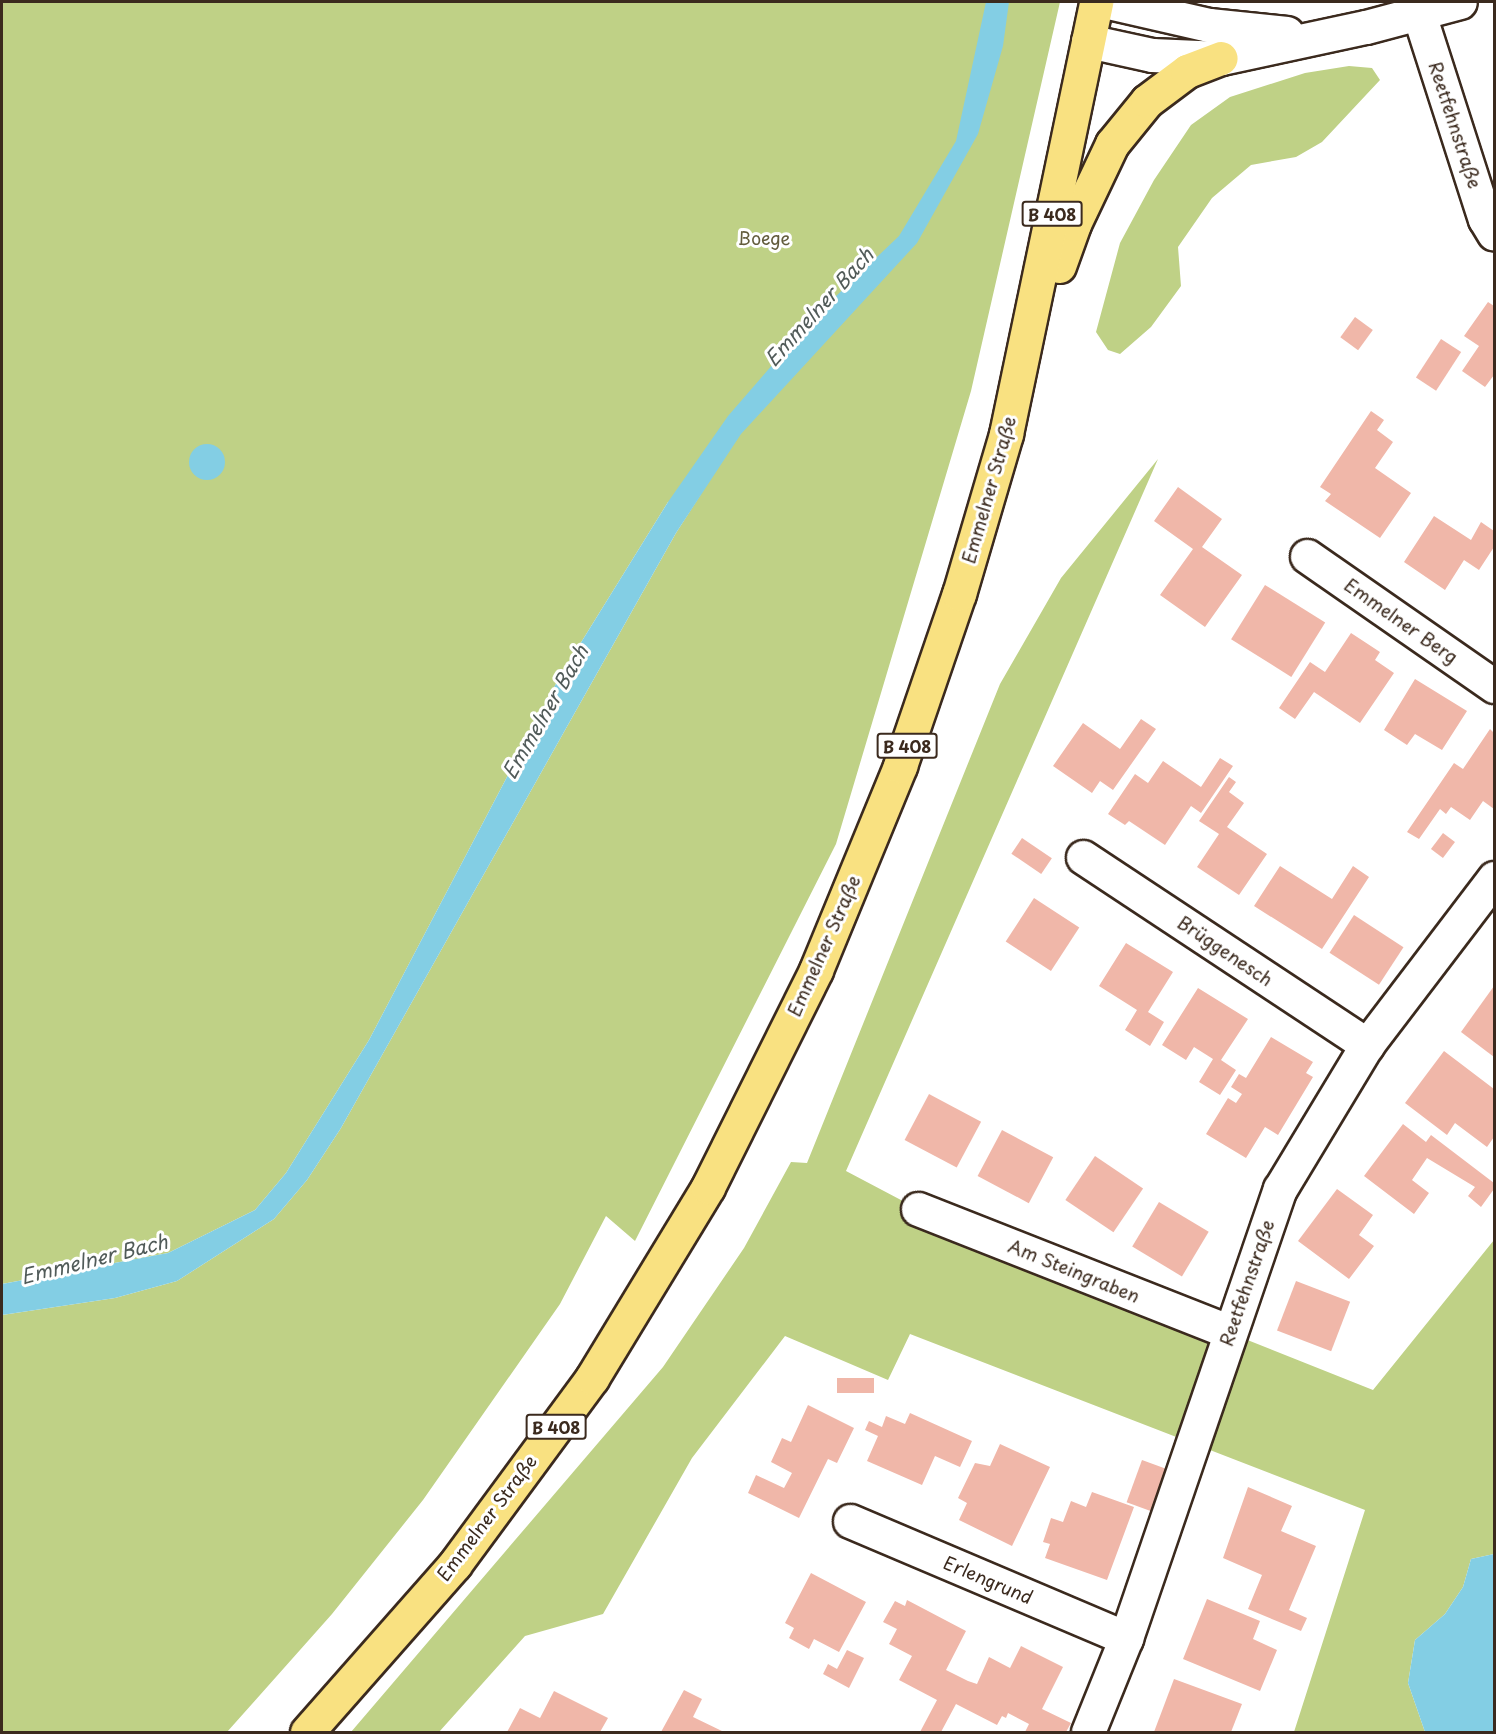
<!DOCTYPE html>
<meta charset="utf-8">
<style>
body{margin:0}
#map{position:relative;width:1496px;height:1734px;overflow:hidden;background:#fff;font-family:"Playpen Sans",sans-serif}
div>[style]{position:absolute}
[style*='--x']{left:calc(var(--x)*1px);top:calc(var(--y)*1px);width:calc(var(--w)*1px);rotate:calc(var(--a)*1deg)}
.green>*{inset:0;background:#bfd186}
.water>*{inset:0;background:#83cee4}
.round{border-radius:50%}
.building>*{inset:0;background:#f0b7a9;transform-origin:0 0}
.roads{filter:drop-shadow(2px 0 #3b2a1e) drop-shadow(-2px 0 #3b2a1e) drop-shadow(0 2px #3b2a1e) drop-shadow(0 -2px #3b2a1e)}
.minor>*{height:33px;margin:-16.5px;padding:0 16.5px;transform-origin:16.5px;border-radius:16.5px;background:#fff}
.major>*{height:33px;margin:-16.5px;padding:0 16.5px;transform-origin:16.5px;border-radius:16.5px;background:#f9e181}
span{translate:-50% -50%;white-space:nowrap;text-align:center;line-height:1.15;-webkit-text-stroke:6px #fff;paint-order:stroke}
.shield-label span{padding:2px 4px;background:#fff;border:2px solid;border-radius:4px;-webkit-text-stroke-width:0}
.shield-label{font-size:16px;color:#3b2a1e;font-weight:700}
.street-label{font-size:18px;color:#3b2a1e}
.park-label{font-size:18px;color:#635c3d}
.water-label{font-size:20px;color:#515b59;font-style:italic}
.frame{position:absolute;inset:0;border:3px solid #3b2a1e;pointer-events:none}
</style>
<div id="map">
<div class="green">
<div style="clip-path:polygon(2px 2px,1060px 2px,971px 391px,836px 844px,635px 1241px,606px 1216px,560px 1304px,423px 1500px,332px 1614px,227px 1732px,2px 1732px,2px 1315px,115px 1298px,177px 1281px,274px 1219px,307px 1180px,341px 1128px,676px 533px,701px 494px,668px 502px,559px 678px,369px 1040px,286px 1173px,255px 1210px,168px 1253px,2px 1284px)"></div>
<div style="clip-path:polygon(1349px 66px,1372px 68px,1380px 80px,1322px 142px,1296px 157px,1251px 165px,1212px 198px,1178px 247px,1181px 286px,1151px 327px,1120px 354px,1108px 350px,1096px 332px,1120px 243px,1154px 180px,1191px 125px,1230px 97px,1305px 73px)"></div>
<div style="clip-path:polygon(1158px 459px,846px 1171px,918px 1209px,1373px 1390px,1494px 1240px,1494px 1554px,1471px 1559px,1463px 1587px,1445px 1614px,1415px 1640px,1408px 1683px,1425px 1732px,1294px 1732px,1365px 1510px,910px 1334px,888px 1380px,785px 1336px,692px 1458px,603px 1614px,525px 1636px,439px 1732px,351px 1732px,663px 1367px,744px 1248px,791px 1162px,807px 1163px,1000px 684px,1061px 578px)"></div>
</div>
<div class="water">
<div style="clip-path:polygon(986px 2px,1009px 2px,1003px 46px,978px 134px,917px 243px,741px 434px,676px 533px,341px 1128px,307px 1180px,274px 1219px,177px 1281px,115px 1298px,2px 1315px,2px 1284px,168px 1253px,255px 1210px,286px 1173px,369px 1040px,559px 678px,668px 502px,728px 416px,813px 318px,899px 236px,956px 141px)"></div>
<div class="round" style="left:189px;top:444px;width:36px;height:36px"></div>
<div style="clip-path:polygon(1494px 1554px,1494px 1732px,1425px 1732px,1408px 1683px,1415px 1640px,1445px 1614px,1463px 1587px,1471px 1559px)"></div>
</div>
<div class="building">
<div style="clip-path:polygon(1488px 302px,1494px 306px,1494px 375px,1485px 387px,1462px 371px,1479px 346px,1464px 336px)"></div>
<div style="left:1355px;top:317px;width:22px;height:25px;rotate:36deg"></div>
<div style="left:1441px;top:339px;width:24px;height:46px;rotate:33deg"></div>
<div style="clip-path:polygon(1371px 411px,1384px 420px,1377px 430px,1393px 442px,1375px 468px,1411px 493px,1380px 538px,1325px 501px,1331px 494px,1320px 487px)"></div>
<div style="clip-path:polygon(1178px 487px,1222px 519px,1202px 547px,1242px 575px,1205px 627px,1160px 595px,1193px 549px,1154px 521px)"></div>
<div style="clip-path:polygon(1434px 516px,1471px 540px,1481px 522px,1494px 531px,1494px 547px,1479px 570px,1464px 560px,1445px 590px,1404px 562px)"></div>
<div style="left:1265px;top:585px;width:71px;height:64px;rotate:32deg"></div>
<div style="clip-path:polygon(1351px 633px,1380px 652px,1375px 660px,1394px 673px,1360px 723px,1314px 692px,1295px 719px,1279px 708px,1310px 662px,1325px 672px)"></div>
<div style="clip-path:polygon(1415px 679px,1467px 711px,1442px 750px,1415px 734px,1407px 745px,1384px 730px)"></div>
<div style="clip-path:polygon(1141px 719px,1156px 729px,1113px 790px,1100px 781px,1092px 793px,1053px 766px,1083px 723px,1120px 749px)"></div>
<div style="clip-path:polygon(1490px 729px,1494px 733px,1494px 809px,1483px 801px,1470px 820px,1451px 807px,1446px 814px,1440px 809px,1419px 839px,1407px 832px,1454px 763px,1463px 769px)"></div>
<div style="clip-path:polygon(1220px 758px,1233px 766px,1201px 813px,1191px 806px,1165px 845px,1129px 821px,1125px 825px,1108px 814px,1135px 774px,1148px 783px,1163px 761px,1201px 787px)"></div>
<div style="clip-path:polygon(1229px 777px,1236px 782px,1229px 792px,1244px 803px,1227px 827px,1267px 854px,1239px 895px,1197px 867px,1219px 834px,1199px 821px)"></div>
<div style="left:1443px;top:833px;width:15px;height:20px;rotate:37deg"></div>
<div style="left:1022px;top:838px;width:36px;height:19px;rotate:34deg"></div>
<div style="clip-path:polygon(1280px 866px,1332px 899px,1353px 866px,1369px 877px,1322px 949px,1254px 906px)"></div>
<div style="left:1034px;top:898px;width:54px;height:52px;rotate:33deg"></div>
<div style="left:1354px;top:915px;width:59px;height:45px;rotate:33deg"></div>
<div style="clip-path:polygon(1126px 943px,1173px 972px,1148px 1012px,1164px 1022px,1150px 1046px,1125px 1030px,1137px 1010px,1099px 986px)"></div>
<div style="clip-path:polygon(1494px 986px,1494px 1057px,1461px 1032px)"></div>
<div style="clip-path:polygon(1198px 988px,1248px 1019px,1221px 1060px,1236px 1070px,1220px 1095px,1199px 1082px,1213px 1059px,1194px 1047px,1186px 1060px,1162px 1045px)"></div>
<div style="clip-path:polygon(1271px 1037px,1313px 1062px,1306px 1073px,1313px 1077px,1278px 1135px,1265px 1127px,1246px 1158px,1206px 1134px,1228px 1098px,1236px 1103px,1242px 1094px,1231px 1087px,1239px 1074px,1246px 1078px)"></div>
<div style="clip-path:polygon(1444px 1051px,1494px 1089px,1494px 1137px,1487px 1147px,1455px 1123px,1447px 1135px,1405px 1103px)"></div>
<div style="left:929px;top:1094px;width:59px;height:52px;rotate:28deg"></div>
<div style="clip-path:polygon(1403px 1124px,1426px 1142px,1431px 1135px,1494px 1183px,1494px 1189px,1481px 1207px,1468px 1196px,1475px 1187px,1427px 1158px,1412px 1180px,1429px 1193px,1414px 1214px,1364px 1176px)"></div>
<div style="left:1002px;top:1130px;width:58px;height:52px;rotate:28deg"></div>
<div style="left:1095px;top:1156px;width:58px;height:53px;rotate:34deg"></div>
<div style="clip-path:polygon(1337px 1189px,1373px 1215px,1359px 1235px,1374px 1246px,1349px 1279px,1298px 1241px)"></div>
<div style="left:1159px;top:1202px;width:58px;height:52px;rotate:31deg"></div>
<div style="left:1296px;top:1281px;width:58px;height:53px;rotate:21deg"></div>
<div style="left:837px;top:1378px;width:37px;height:15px"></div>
<div style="clip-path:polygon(808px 1405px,854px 1428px,837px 1463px,828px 1459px,799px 1518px,748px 1493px,756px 1475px,784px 1488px,792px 1473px,771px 1462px,782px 1438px,791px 1442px)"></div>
<div style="clip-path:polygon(910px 1413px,972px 1441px,960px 1467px,935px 1456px,922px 1485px,867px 1461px,878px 1436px,865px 1430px,869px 1421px,882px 1427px,886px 1416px,905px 1424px)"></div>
<div style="clip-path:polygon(1000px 1444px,1050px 1467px,1012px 1546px,959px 1520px,967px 1503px,958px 1498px,975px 1463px,990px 1466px)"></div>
<div style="left:1142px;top:1460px;width:32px;height:45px;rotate:20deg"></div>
<div style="clip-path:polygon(1248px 1487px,1292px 1506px,1281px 1531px,1316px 1546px,1289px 1610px,1307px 1618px,1301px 1631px,1248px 1609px,1262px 1575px,1223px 1558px)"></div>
<div style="clip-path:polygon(1092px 1492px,1134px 1507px,1107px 1580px,1045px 1558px,1050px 1544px,1043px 1542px,1051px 1518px,1063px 1522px,1071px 1501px,1086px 1507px)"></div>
<div style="clip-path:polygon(811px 1573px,866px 1602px,839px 1652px,814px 1639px,809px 1649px,789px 1638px,794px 1628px,785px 1623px)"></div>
<div style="clip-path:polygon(1207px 1599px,1260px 1621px,1253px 1639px,1277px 1650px,1260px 1691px,1183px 1659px)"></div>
<div style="clip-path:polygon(907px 1600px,966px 1631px,946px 1670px,968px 1681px,977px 1684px,989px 1657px,1010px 1668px,1021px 1646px,1063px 1667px,1042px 1709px,1071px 1723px,1066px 1732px,1025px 1732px,1029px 1724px,1008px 1713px,1006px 1718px,1002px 1716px,997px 1725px,956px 1704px,941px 1732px,920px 1732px,937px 1700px,899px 1680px,912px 1656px,889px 1644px,897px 1629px,883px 1622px,895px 1601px,905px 1606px)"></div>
<div style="clip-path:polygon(847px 1650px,864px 1658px,849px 1688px,823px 1674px,828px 1664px,837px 1669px)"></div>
<div style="clip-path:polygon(1174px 1679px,1242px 1704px,1231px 1732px,1154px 1732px)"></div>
<div style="clip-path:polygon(684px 1690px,702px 1699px,693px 1717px,724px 1732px,661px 1732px)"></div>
<div style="clip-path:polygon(554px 1691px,608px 1718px,600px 1732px,507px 1732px,520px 1708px,540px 1718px)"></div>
</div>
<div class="roads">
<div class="minor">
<div style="--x:1108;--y:2;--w:104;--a:12.8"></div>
<div style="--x:1209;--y:25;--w:78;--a:5.9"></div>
<div style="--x:1419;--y:14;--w:215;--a:72.2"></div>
<div style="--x:1485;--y:219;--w:17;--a:59"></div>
<div style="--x:1088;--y:41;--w:66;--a:12.3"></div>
<div style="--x:1152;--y:55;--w:69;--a:2.5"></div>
<div style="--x:1221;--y:58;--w:148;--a:-12.1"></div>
<div style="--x:1366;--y:27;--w:97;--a:-14.9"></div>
<div style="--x:1307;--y:556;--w:228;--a:34.8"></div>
<div style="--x:1083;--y:857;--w:341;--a:33.5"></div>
<div style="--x:918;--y:1209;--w:335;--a:21.5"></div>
<div style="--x:850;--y:1521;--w:300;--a:23"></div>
<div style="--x:1088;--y:1732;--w:101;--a:-68"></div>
<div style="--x:1126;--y:1638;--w:475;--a:-71.1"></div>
<div style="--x:1280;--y:1189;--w:168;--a:-58.9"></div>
<div style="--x:1367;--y:1045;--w:210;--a:-52.7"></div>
</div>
<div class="major">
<div style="--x:1059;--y:266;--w:45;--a:-70.3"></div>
<div style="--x:1074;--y:224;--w:89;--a:-64.6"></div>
<div style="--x:1112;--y:144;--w:55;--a:-50.9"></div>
<div style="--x:1147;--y:101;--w:50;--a:-36.9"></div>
<div style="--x:1187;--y:71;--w:36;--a:-21"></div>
<div style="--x:307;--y:1732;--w:224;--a:-48.6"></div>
<div style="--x:455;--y:1564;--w:231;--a:-53.6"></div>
<div style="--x:592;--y:1378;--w:223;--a:-58.7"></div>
<div style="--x:708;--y:1187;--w:242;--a:-63.5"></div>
<div style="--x:816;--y:970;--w:221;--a:-67.6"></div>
<div style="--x:900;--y:766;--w:182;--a:-71.1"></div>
<div style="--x:959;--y:594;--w:167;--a:-73.6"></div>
<div style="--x:1006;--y:434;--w:441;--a:-78.2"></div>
</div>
</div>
<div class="shield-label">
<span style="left:1052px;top:214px">B 408</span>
<span style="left:907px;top:746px">B 408</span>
<span style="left:556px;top:1427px">B 408</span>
</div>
<div class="street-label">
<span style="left:1455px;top:125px;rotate:72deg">Reetfehnstraße</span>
<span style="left:989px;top:490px;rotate:-74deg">Emmelner Straße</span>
<span style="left:1401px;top:621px;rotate:35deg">Emmelner Berg</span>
<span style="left:824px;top:946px;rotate:-66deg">Emmelner Straße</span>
<span style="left:1225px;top:951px;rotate:34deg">Brüggenesch</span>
<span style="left:1074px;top:1271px;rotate:22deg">Am Steingraben</span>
<span style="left:1247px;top:1283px;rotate:-71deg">Reetfehnstraße</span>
<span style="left:487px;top:1518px;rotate:-53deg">Emmelner Straße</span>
<span style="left:988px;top:1580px;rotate:23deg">Erlengrund</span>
</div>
<div class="park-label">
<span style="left:764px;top:238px">Boege</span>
</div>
<div class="water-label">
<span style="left:819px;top:307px;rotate:-48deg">Emmelner Bach</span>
<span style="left:545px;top:712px;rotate:-60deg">Emmelner Bach</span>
<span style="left:94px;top:1259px;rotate:-14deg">Emmelner Bach</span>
</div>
<div class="frame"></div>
</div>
